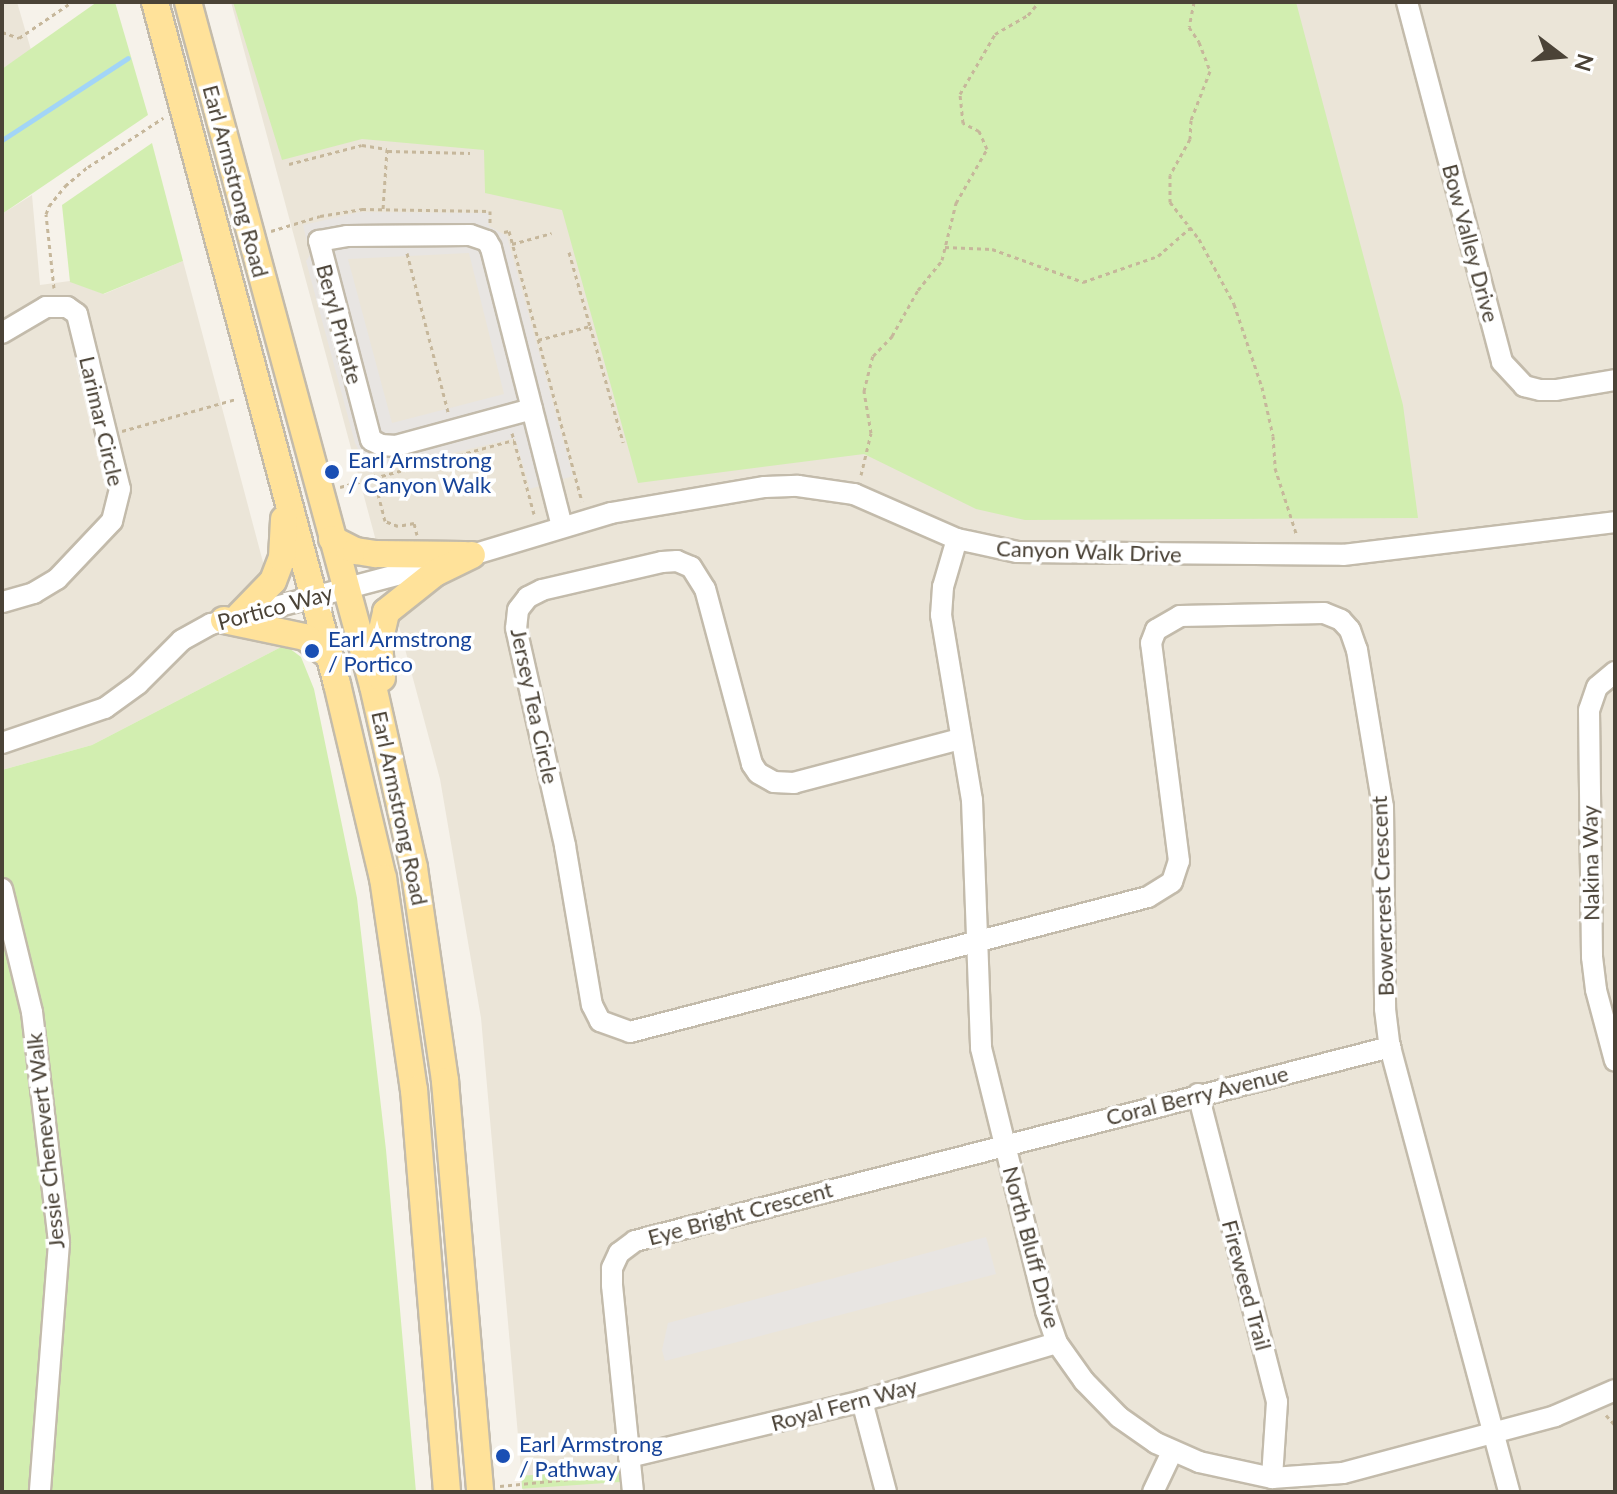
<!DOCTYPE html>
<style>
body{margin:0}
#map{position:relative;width:1617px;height:1494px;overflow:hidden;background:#f6f2ea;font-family:Lato,sans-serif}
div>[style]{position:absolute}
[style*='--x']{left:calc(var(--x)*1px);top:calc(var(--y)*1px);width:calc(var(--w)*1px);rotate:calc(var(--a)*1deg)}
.residential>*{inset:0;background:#ebe5d8}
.green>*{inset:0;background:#d2eeb0;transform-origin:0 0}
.parking>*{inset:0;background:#e8e5e2}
.stream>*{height:5px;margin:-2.5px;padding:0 2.5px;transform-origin:2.5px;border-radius:2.5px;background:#a2d5f7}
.path>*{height:3px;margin-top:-1.5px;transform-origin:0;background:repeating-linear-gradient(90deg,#c6b79b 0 4px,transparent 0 8px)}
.roads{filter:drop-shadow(2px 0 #c3bbab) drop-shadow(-2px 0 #c3bbab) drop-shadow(0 2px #c3bbab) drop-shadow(0 -2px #c3bbab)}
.minor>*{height:20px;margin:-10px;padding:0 10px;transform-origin:10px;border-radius:10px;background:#fff}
.major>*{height:26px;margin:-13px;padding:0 13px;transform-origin:13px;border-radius:13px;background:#ffe29a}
.dots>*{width:22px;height:22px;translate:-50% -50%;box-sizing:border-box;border:4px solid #fff;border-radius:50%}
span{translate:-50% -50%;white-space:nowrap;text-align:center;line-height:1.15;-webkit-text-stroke:7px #fff;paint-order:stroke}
.street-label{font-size:22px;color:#4b4337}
.transit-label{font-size:22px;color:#164399}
.left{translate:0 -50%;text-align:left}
.frame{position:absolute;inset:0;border:4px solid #4b4337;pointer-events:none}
.north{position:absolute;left:1521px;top:16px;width:80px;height:80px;-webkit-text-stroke:6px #fff;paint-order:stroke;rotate:106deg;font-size:22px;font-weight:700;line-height:32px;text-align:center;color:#4b4337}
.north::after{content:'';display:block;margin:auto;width:28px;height:36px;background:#4b4337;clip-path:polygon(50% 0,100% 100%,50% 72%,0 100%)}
</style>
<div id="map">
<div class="residential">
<div style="clip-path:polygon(2px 2px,17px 2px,31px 50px,2px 69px)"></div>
<div style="clip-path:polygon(231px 2px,1615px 2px,1615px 1492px,523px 1492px,481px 1018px,440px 779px)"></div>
<div style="clip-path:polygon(32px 195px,40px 285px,70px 281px,104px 294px,183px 261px,285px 645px,92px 745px,2px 770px,2px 214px)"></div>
</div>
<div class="green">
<div style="clip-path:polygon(97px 2px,115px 2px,148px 115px,2px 214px,2px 69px)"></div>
<div style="clip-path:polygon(233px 2px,1296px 2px,1403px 405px,1418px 518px,1025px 520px,976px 509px,864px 454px,638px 483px,562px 210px,485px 193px,484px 150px,362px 139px,282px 160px)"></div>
<div style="clip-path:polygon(152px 143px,183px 261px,103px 294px,70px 282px,62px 205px)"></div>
<div style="clip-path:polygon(285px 645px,301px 657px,314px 689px,357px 898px,386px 1150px,416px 1492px,2px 1492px,2px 770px,92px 745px)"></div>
<div style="left:619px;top:1469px;width:13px;height:98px;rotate:86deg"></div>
</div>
<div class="parking">
<div style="clip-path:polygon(evenodd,360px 212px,489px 213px,489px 226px,507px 236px,573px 476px,530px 489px,515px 438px,370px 473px,355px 443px,306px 261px,310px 255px,303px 225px,360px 212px,469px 253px,504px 394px,392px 423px,348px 259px,469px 253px)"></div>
<div style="clip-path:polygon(986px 1237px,996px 1274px,665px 1361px,662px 1350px,668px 1323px)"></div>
</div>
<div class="stream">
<div style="--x:2;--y:140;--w:150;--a:-33.1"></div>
</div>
<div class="path">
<div style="--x:1194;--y:2;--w:25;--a:101"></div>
<div style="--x:1189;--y:27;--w:18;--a:56"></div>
<div style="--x:1199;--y:42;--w:31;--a:69"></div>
<div style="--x:1210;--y:71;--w:53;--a:111.2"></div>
<div style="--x:1191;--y:120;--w:19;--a:93"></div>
<div style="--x:1190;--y:139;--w:41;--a:119.1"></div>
<div style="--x:1170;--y:175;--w:27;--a:90"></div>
<div style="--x:1170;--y:202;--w:47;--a:51.9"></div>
<div style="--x:1199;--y:239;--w:74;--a:61.7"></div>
<div style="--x:1234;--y:304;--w:88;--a:71.4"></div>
<div style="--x:1262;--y:387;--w:50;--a:77.3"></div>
<div style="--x:1273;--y:436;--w:32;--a:86"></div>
<div style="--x:1275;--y:468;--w:71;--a:72.1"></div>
<div style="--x:2;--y:32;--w:18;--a:19"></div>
<div style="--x:19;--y:38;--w:64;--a:-34.2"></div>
<div style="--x:388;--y:151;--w:82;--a:1.4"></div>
<div style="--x:289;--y:164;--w:75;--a:-14.6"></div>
<div style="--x:362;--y:145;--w:25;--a:9"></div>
<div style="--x:387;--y:149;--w:60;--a:93.8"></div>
<div style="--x:271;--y:231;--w:51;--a:-17"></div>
<div style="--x:320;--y:216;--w:43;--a:-9.5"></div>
<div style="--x:362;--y:209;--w:128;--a:0.9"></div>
<div style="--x:490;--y:211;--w:13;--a:90"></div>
<div style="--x:504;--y:232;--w:5;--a:-11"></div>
<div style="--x:509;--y:231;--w:280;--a:74.9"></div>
<div style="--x:512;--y:244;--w:41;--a:-15.4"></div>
<div style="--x:945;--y:247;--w:47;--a:2.4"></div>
<div style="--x:992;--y:249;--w:97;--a:19.9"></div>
<div style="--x:1083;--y:282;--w:79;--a:-19.1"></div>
<div style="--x:1158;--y:256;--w:43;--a:-41.2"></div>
<div style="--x:569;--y:252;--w:77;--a:74.2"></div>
<div style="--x:407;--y:253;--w:164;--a:75.5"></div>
<div style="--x:54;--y:288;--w:74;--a:-96.2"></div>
<div style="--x:46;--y:214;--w:9;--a:-69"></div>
<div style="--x:49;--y:206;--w:26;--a:-51"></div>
<div style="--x:65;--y:186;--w:30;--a:-40"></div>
<div style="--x:88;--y:167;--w:90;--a:-33.2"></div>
<div style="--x:538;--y:340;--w:54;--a:-15.1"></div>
<div style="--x:590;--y:326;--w:121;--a:74.1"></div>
<div style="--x:122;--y:431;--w:118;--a:-15.7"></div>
<div style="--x:512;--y:433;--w:84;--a:74.8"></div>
<div style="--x:861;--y:475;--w:43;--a:-76.6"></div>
<div style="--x:871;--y:433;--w:43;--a:-99.5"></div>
<div style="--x:864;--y:391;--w:36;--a:-76"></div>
<div style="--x:873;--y:356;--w:28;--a:-46"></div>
<div style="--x:892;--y:336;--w:53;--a:-60.5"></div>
<div style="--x:918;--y:290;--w:38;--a:-51"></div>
<div style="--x:942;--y:260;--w:59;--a:-76.2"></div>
<div style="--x:956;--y:203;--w:62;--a:-60.1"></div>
<div style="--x:987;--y:149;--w:20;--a:-114"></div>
<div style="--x:979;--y:131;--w:18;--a:-153"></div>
<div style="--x:963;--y:123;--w:29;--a:-96"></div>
<div style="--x:960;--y:94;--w:69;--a:-59.7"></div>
<div style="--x:995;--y:34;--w:38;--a:-30"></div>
<div style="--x:1028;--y:15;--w:17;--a:-50"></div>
<div style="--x:340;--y:487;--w:35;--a:-15"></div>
<div style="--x:374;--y:478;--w:17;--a:-103"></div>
<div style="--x:417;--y:535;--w:12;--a:-104"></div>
<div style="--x:414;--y:523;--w:16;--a:169"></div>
<div style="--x:398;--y:526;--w:14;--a:-159"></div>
<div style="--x:385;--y:521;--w:44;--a:-104.3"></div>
<div style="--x:374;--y:478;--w:145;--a:-15.2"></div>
<div style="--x:1606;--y:1415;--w:13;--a:48"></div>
<div style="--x:500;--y:1486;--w:112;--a:-5.7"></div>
</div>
<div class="roads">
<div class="minor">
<div style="--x:1407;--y:2;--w:372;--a:75.2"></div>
<div style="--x:1502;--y:362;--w:33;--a:47"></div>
<div style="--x:1524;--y:386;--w:16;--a:14"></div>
<div style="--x:1540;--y:390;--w:16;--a:0"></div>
<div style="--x:1556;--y:390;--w:60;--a:-9.6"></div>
<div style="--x:2;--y:333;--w:51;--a:-30.6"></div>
<div style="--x:46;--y:307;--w:21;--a:0"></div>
<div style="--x:67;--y:307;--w:12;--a:35"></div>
<div style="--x:77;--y:314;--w:180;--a:76.2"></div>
<div style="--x:120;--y:489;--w:33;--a:104"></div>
<div style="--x:112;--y:521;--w:80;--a:133.5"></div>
<div style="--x:57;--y:579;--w:27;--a:149"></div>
<div style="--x:34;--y:593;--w:33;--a:164"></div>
<div style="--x:532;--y:409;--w:141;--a:164.8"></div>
<div style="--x:396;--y:446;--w:15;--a:-176"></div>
<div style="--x:381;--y:445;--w:11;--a:-153"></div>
<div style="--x:371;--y:440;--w:206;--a:-104.6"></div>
<div style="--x:319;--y:241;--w:28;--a:-10"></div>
<div style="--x:347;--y:236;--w:123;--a:-0.5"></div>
<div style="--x:470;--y:235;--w:18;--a:19"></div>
<div style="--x:487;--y:241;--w:8;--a:60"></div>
<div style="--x:491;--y:248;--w:287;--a:75.7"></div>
<div style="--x:957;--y:539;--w:50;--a:106.3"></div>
<div style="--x:943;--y:587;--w:28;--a:94"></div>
<div style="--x:941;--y:615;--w:188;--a:80.5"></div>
<div style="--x:972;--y:800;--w:248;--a:87.9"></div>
<div style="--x:981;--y:1048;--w:271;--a:76.1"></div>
<div style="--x:1046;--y:1311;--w:34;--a:71"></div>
<div style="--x:1057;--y:1343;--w:47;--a:54.6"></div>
<div style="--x:1084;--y:1381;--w:50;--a:45.8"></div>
<div style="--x:1119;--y:1417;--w:45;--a:35.1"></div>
<div style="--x:1156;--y:1443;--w:47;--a:23.8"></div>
<div style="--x:1199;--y:1462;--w:75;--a:12.4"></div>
<div style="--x:1272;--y:1478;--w:71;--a:-4"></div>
<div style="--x:1343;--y:1473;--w:220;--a:-15"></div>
<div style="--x:1555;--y:1416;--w:65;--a:-23.4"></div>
<div style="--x:1615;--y:672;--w:23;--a:140"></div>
<div style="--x:1597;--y:687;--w:24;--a:109"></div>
<div style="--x:1589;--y:710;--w:247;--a:89.3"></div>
<div style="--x:1592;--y:957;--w:33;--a:83"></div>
<div style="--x:1596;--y:990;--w:73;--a:75"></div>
<div style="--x:960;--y:739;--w:172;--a:165.2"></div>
<div style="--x:794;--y:783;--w:20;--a:-177"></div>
<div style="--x:774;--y:782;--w:18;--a:-151"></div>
<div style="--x:758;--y:773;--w:11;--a:-124"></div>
<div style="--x:752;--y:764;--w:181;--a:-105"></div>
<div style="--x:705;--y:589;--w:26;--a:-122"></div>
<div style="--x:691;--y:567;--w:15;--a:-157"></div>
<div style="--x:677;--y:561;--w:15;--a:176"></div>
<div style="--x:662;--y:562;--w:123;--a:166.9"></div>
<div style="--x:542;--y:590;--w:16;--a:153"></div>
<div style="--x:528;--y:597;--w:16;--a:128"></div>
<div style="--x:518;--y:610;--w:18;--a:96"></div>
<div style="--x:516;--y:628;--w:223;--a:77.3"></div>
<div style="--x:565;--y:846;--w:161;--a:80.4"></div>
<div style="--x:592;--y:1005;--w:18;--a:63"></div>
<div style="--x:600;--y:1021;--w:32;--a:20"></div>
<div style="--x:630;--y:1032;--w:535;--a:-14.61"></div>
<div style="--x:1148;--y:897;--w:28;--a:-32"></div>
<div style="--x:1172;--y:882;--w:22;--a:-72"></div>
<div style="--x:1179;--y:861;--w:220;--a:-97.3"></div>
<div style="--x:1151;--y:643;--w:14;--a:-69"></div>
<div style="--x:1156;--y:630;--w:28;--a:-30"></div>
<div style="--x:1180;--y:616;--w:144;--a:-1.2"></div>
<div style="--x:1324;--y:613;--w:18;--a:22"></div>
<div style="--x:1341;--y:620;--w:13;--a:48"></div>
<div style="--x:1350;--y:630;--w:21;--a:71"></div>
<div style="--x:1357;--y:650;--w:159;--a:80.6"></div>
<div style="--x:1383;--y:807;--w:202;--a:89.4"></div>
<div style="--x:1385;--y:1009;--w:38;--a:83"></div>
<div style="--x:1390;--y:1047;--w:461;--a:75"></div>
<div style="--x:2;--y:743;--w:109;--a:-18.8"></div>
<div style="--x:105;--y:708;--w:41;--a:-36"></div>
<div style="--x:138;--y:684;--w:62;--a:-45"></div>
<div style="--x:182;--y:640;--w:33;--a:-29"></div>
<div style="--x:211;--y:624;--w:270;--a:-14.8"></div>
<div style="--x:472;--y:555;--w:145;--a:-16.8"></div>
<div style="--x:611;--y:513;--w:156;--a:-9.6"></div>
<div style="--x:765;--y:487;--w:33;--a:-2"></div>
<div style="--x:798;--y:486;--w:57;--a:8.1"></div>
<div style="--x:854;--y:494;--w:112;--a:23.6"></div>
<div style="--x:957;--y:539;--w:61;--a:12.2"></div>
<div style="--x:1017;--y:552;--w:326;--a:0.5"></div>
<div style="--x:1343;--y:555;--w:274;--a:-6.9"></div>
<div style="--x:2;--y:889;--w:127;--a:76.3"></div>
<div style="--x:32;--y:1012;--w:233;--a:83.3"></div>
<div style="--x:59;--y:1243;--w:250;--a:94.4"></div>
<div style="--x:1198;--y:1094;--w:318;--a:75.6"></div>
<div style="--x:1277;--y:1402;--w:76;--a:93.8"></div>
<div style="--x:862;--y:1401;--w:94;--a:75.2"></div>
<div style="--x:629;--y:1457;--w:240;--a:-13.5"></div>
<div style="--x:862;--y:1401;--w:203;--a:-16.6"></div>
<div style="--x:633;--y:1492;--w:208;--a:-95.8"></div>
<div style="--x:612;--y:1285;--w:17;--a:-90"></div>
<div style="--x:612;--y:1268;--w:17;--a:-65"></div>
<div style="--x:619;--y:1253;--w:20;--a:-37"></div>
<div style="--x:635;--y:1241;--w:780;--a:-14.41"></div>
<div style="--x:1153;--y:1492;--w:44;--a:-64.6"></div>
</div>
<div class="major">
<div style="--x:155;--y:2;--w:706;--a:75.06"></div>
<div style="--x:337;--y:684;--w:199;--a:76.7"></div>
<div style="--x:383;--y:878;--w:214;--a:81.7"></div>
<div style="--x:414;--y:1090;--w:403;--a:85.3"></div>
<div style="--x:188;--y:2;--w:709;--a:74.87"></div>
<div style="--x:373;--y:686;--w:187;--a:77.3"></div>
<div style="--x:414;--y:868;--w:215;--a:81.7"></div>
<div style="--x:445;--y:1081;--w:412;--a:85.1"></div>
<div style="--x:332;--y:539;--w:27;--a:27"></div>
<div style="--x:356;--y:551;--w:20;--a:9"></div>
<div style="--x:376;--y:554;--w:89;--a:0.6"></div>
<div style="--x:240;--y:615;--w:47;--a:-45.9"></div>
<div style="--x:273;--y:581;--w:25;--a:-69"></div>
<div style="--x:282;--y:558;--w:39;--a:-87"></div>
<div style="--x:224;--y:620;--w:83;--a:11.9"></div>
<div style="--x:305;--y:637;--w:31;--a:38"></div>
<div style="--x:382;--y:678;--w:35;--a:-95"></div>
<div style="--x:379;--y:643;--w:32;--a:-77"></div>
<div style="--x:386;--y:612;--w:63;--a:-38.5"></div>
<div style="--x:435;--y:573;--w:41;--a:-25.9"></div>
</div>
</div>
<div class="dots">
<div style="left:332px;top:472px;background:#1a4fb4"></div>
<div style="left:312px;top:651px;background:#1a4fb4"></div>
<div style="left:503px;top:1456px;background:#1a4fb4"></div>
</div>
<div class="street-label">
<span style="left:236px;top:181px;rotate:75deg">Earl Armstrong Road</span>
<span style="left:1471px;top:243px;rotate:75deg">Bow Valley Drive</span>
<span style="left:340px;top:324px;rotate:75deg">Beryl Private</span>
<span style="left:102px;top:421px;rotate:77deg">Larimar Circle</span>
<span style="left:1089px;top:551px;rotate:2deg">Canyon Walk Drive</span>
<span style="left:275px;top:607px;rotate:-15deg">Portico Way</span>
<span style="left:535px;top:706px;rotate:78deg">Jersey Tea Circle</span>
<span style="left:400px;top:808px;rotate:78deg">Earl Armstrong Road</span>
<span style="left:1590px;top:863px;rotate:-91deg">Nakina Way</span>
<span style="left:1382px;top:896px;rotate:-92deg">Bowercrest Crescent</span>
<span style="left:1197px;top:1095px;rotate:-14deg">Coral Berry Avenue</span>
<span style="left:45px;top:1141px;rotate:-96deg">Jessie Chenevert Walk</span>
<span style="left:740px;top:1213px;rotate:-15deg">Eye Bright Crescent</span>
<span style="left:1032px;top:1247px;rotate:75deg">North Bluff Drive</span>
<span style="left:1247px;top:1285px;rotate:75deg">Fireweed Trail</span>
<span style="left:844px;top:1404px;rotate:-15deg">Royal Fern Way</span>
</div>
<div class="transit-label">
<span class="left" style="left:348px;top:472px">Earl Armstrong<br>/ Canyon Walk</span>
<span class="left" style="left:328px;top:651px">Earl Armstrong<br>/ Portico</span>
<span class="left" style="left:519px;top:1456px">Earl Armstrong<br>/ Pathway</span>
</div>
<div class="frame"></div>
<div class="north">N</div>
</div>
